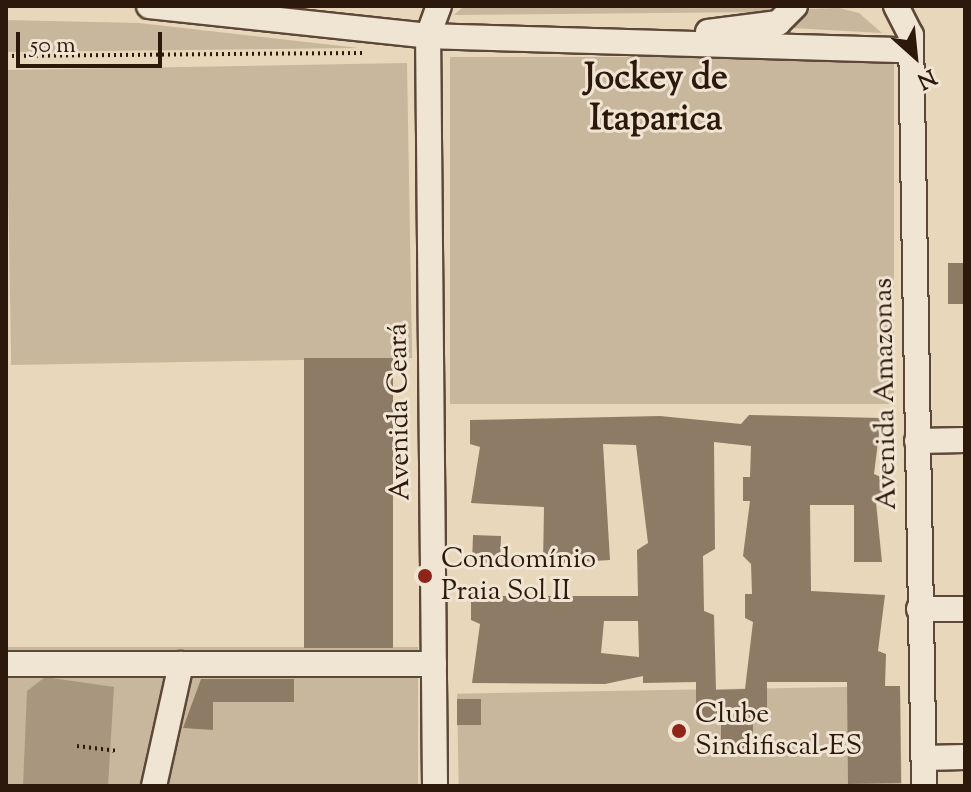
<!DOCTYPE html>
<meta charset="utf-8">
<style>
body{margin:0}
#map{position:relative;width:971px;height:792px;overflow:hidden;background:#e8d7ba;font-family:"Sorts Mill Goudy",serif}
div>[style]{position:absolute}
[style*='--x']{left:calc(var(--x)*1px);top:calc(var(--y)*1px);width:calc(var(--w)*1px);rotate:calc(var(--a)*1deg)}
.green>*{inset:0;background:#c8b79c;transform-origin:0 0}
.water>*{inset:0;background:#a8967f}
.building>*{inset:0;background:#8e7b66;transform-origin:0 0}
.path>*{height:4px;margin-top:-2px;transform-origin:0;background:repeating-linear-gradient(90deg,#2d180c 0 2px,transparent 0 6px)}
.roads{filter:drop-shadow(2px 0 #5c4838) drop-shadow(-2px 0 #5c4838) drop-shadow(0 2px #5c4838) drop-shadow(0 -2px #5c4838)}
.minor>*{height:24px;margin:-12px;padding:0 12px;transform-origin:12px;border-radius:12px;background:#f0e5d2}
.dots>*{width:22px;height:22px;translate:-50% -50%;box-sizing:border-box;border:4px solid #f0e5d2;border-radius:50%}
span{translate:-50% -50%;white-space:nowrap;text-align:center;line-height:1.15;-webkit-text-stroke:6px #f0e5d2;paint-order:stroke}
.street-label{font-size:28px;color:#2d180c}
.poi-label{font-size:28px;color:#2d180c}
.left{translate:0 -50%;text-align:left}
.district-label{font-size:36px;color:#2d180c;font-weight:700}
.frame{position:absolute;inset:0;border:8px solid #2d180c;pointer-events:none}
.north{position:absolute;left:875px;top:16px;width:80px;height:80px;-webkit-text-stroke:6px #f0e5d2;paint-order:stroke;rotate:153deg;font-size:22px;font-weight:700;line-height:32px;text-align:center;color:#2d180c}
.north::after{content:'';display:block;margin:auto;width:28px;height:36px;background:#2d180c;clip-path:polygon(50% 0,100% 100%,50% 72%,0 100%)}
.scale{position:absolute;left:16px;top:32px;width:146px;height:36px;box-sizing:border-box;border:4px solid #2d180c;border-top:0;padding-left:10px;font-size:24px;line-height:28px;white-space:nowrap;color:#2d180c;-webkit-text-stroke:6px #f0e5d2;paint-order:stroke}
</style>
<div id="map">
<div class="green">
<div style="clip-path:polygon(773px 6px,766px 12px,454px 15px,463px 7px)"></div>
<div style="clip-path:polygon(839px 8px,859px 13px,882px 33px,791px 28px,808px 9px)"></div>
<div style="clip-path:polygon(6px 20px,139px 23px,359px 48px,6px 52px)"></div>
<div style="left:894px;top:57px;width:347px;height:444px;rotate:90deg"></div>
<div style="left:407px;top:63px;width:295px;height:401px;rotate:89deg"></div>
<div style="left:418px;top:647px;width:139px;height:412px;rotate:90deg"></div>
<div style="left:900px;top:686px;width:100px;height:443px;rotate:89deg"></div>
</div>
<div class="water">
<div style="clip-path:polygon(45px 677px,114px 687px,108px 786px,23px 786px,27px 691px)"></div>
</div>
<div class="building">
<div style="left:948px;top:263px;width:17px;height:41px"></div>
<div style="left:304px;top:358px;width:89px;height:290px"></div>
<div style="clip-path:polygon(evenodd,749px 415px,881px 418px,874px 474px,883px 478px,883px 502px,876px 502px,882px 562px,854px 562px,854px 505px,810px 505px,811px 591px,885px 595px,878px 651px,886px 654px,885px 686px,900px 686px,901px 783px,848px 784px,847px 682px,767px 682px,767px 720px,753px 720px,753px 748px,721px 749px,721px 721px,696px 721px,696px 682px,643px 683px,643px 676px,605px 684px,472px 683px,480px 624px,471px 620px,471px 596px,638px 596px,637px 550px,648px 543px,636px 445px,603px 444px,610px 560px,543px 564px,544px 507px,471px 503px,480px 447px,470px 444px,470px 420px,660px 416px,741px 424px,749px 415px,714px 442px,751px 446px,750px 477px,743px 477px,743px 501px,750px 501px,743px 556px,751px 564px,752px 594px,745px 594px,745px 618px,753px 622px,745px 689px,716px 690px,714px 615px,704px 611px,703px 556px,715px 549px,714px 442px,749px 415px,604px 621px,638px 621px,639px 657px,601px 653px,604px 621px)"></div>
<div style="left:501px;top:536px;width:27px;height:28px;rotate:92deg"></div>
<div style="clip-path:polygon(201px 679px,294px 679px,294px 702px,213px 702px,213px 730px,183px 728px)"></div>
<div style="left:481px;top:699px;width:26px;height:24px;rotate:90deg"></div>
</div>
<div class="path">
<div style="--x:6;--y:56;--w:358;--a:-0.5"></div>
<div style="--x:77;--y:746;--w:41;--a:7"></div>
</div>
<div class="roads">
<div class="minor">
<div style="--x:149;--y:6;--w:281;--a:6.1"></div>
<div style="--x:428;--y:36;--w:483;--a:1.7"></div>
<div style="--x:896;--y:6;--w:33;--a:63"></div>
<div style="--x:911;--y:35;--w:751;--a:89.01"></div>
<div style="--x:708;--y:32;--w:71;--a:-7.3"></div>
<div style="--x:778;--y:23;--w:24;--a:-45"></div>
<div style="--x:917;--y:441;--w:48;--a:-1.2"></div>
<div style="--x:919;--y:609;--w:46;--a:0"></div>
<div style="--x:6;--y:664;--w:428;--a:0"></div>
<div style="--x:924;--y:758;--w:41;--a:-1.4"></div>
<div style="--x:154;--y:786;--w:125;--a:-77.5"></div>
<div style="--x:435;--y:786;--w:750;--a:-90.53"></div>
<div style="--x:428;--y:36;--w:32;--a:-70"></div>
</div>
</div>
<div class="dots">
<div style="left:425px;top:576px;background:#8f2418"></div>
<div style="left:679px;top:731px;background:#8f2418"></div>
</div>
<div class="street-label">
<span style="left:886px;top:394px;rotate:-91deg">Avenida Amazonas</span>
<span style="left:400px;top:412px;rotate:-91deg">Avenida Ceará</span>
</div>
<div class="poi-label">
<span class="left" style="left:441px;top:576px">Condomínio<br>Praia Sol II</span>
<span class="left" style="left:695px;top:731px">Clube<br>Sindifiscal-ES</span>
</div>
<div class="district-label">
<span style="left:656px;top:100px">Jockey de<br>Itaparica</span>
</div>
<div class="frame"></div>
<div class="north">N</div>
<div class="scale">50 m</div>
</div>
